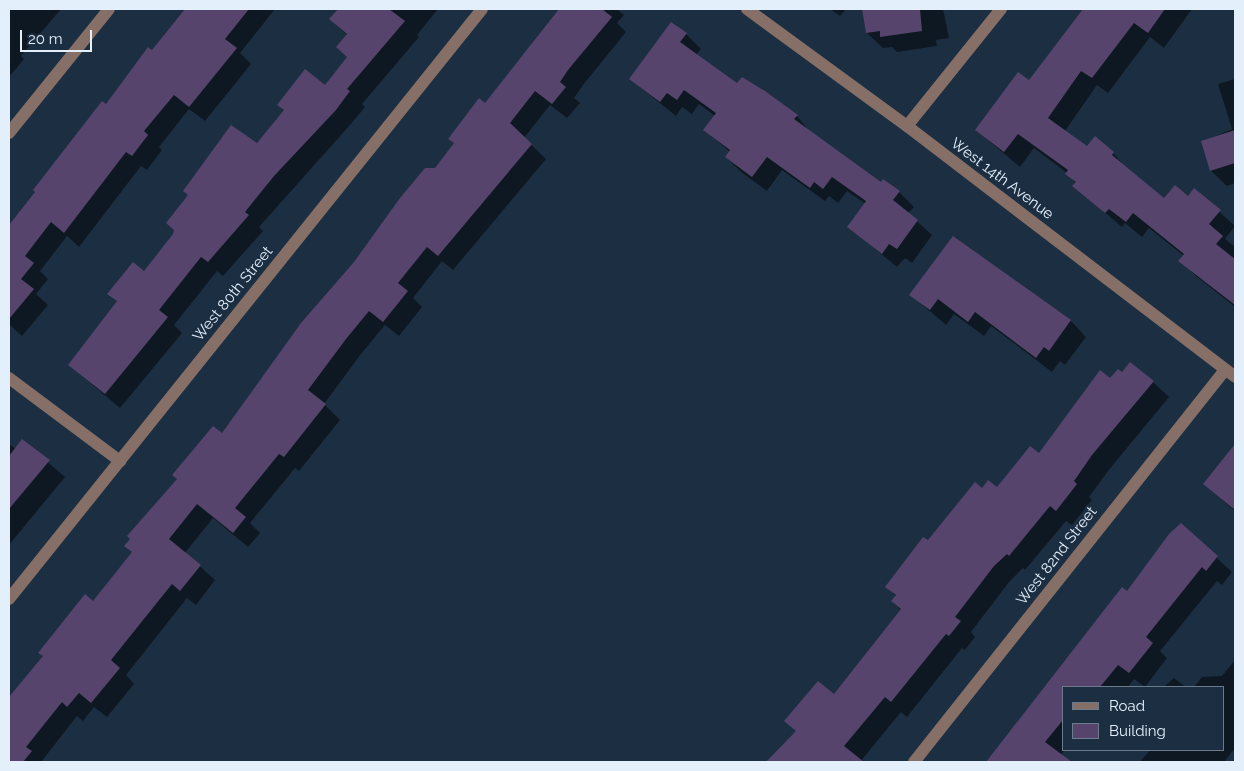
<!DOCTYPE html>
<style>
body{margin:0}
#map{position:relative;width:1244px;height:771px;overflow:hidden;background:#1c2e41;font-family:Raleway,sans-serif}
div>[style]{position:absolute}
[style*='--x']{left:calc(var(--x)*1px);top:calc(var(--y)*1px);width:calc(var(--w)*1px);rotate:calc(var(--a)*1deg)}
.shadow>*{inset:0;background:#0007}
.building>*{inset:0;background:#56446c}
.minor>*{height:12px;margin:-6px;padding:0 6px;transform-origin:6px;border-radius:6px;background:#856f67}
span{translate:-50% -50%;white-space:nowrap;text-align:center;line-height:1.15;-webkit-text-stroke:4px #1c2e41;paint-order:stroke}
.street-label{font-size:15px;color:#e3effb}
.frame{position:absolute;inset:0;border:10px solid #e3effb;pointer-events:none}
.legend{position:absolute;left:1062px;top:686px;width:162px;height:65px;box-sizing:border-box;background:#1c2e41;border:1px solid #6c7b8b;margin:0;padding:6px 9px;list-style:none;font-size:15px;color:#e3effb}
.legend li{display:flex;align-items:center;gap:10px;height:25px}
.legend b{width:25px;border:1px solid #6c7b8b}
.scale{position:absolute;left:20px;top:30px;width:72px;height:22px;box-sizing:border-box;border:2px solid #e3effb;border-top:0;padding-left:6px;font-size:15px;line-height:18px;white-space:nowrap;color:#e3effb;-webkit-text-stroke:4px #1c2e41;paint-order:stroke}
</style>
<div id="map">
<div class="shadow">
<div style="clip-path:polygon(9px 9px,61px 9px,21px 56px,24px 59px,9px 77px)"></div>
<div style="clip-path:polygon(187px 9px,275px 9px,240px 53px,251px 64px,205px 121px,189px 109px,159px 147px,162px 150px,147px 170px,141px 166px,79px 247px,67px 236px,40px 271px,48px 279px,36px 294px,48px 305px,22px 336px,9px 324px,9px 227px,102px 103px,106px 106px)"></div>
<div style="clip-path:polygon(339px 9px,438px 9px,417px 35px,419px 37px,362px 104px,365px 107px,350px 125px,259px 227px,263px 231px,223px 276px,217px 271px,174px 325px,182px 333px,120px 408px,69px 365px,118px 302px,109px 294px,144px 273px,285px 111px,278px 105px,325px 87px,348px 58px,347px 35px,330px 19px)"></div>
<div style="clip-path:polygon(559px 9px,617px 9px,624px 15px,617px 23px,626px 32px,583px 85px,574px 98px,580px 103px,567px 118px,550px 105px,524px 138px,546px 159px,453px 270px,442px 261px,413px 298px,422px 307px,399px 336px,385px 325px,361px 354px,324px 404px,340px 420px,299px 471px,295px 468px,250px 523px,260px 533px,248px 547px,213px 518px,185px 553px,215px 580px,196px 605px,187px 598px,126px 675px,134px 684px,107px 717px,94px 707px,83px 721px,77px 716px,41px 762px,9px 762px,9px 693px,11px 696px,93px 603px,133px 553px,126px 546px,222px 435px,436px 169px)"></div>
<div style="clip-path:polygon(830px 9px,846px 9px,840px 16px)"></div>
<div style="clip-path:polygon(863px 9px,943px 9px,949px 38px,936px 40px,937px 46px,897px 52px,892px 47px,883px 48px,867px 33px)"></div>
<div style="clip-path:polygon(1084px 9px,1192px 9px,1164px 48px,1150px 37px,1108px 93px,1097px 85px,1065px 131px,1087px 148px,1113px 153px,1128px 170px,1165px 199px,1189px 198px,1195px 190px,1235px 226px,1225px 239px,1235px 247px,1235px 307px,1196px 276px,1180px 261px,1184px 256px,1149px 228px,1142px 237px,1125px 223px,1122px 227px,1074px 186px,1076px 183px,1067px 173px,1034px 148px,1020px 167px,976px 130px,1029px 82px)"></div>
<div style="clip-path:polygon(686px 34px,701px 49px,696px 55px,737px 85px,797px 116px,810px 132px,882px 183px,899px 192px,914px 207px,908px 213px,932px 235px,912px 263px,905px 258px,897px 267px,849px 227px,866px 204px,847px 191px,838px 203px,829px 196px,825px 201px,782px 170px,767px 191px,741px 172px,726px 157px,730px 152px,705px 130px,715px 116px,699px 104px,692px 114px,682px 107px,676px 116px,630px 79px)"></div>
<div style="clip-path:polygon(1235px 79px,1235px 183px,1227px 186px,1211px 171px,1203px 142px,1232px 129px,1218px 84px)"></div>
<div style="clip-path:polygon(954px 237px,1071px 321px,1086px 337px,1065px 365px,1060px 361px,1052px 372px,991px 326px,984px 336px,954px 314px,946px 325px,911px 295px)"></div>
<div style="clip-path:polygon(1122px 374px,1153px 382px,1169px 397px,1108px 471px,1089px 497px,1092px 500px,1072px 525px,1066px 521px,1025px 570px,1023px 568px,1009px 582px,971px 632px,975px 637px,965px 650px,962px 648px,907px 717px,901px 712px,860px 762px,768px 762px,797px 732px,786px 721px,834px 695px,901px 610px,892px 601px,896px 596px,887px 587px,982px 490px,997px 489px,1039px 455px,1111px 380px)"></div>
<div style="clip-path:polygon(23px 441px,65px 477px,9px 545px,9px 444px,16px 449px)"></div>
<div style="clip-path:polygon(1235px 446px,1235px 511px,1204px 484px)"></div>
<div style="clip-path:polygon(1181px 525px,1232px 572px,1222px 585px,1217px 581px,1160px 651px,1167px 658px,1145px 687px,1134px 679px,1128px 687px,1063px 687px,1063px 750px,1065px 750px,1060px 756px,1067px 762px,990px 762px,1122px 588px,1127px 592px)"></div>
<div style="clip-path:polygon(1235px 660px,1235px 748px,1224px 762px,1140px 762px,1150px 750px,1223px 750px,1223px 687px,1194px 687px,1202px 677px,1222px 676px)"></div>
<div style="clip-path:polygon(1174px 678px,1186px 687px,1164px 687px)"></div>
</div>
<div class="building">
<div style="clip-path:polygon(185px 9px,249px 9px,225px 39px,237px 48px,189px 107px,174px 95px,144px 131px,148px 135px,132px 156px,126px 152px,64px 233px,51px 222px,25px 256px,34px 263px,21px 279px,34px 289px,9px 319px,9px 225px,35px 192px,33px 190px,102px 101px,106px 104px,148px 47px,152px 50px)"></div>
<div style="clip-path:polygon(338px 9px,389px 9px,405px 21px,347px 89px,350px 91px,336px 110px,274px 176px,245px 212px,249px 215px,208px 262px,201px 257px,159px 310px,168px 317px,105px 394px,68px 365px,117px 301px,107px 294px,133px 262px,144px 271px,173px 234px,174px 230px,166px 223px,188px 195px,183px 191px,231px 125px,257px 143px,284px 110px,277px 105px,305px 69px,325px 85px,347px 57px,336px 47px,347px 34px,329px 19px)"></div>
<div style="clip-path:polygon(559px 9px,602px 9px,612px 17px,568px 70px,560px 82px,566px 87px,552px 104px,535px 91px,510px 123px,532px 144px,438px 256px,427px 247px,398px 283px,408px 291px,383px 322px,369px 311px,346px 339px,308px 390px,326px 404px,284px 457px,279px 454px,235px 508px,246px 517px,233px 533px,197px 504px,169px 539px,201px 565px,180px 591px,172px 584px,111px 660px,120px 668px,91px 703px,79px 693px,67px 707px,62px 702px,26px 747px,32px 751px,23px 762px,9px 762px,9px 697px,43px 656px,38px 653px,85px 594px,93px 601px,132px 552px,124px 546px,130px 539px,127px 536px,177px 479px,172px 475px,213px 426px,222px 433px,301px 323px,354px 262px,400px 198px,425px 168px,435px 168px,454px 143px,448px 139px,479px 98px,485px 103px)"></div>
<div style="clip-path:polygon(862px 9px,920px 9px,922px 31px,880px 37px,880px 31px,866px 33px)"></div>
<div style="clip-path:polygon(1083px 9px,1165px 9px,1148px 33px,1134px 23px,1092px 78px,1081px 71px,1048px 118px,1087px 146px,1095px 136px,1114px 152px,1112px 155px,1164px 198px,1175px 185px,1188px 196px,1194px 188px,1221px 210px,1209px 224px,1223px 236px,1216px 244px,1235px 259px,1235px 305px,1178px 261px,1184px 254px,1133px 213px,1126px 222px,1109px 209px,1105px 213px,1072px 186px,1076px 182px,1065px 174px,1068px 170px,1018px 134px,1004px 152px,975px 130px,1018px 72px,1029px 80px)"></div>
<div style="clip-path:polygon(671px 22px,687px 33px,680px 42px,737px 83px,742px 77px,765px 91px,798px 115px,794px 119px,881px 182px,883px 179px,900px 191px,893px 200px,918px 220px,897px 249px,889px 244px,882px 254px,847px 227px,866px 201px,832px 177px,823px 189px,814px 182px,810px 188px,767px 157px,752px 177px,725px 157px,730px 150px,703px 130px,716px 113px,684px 90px,677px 100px,667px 93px,660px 102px,629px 79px)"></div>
<div style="clip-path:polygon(1235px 130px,1235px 163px,1210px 171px,1201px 141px)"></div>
<div style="clip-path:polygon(953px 236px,1071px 320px,1049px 351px,1044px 347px,1036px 358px,975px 312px,968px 322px,938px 299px,930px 310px,909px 295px)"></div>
<div style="clip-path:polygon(1130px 362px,1154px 381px,1092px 455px,1074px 481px,1077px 484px,1056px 511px,1050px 506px,1009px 556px,1007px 554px,994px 566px,955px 617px,961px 621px,949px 636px,946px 634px,891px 702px,885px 697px,844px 746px,864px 762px,766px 762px,796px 731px,784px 721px,818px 681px,834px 694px,901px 609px,891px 601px,896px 595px,885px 587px,923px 537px,928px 540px,975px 482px,982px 488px,988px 480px,997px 487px,1030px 446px,1039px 453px,1100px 370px,1110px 378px,1118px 369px,1122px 372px)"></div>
<div style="clip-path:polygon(22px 439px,50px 460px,9px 509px,9px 456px)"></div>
<div style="clip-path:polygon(1235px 444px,1235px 510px,1203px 484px)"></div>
<div style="clip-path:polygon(1181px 523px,1218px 556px,1206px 571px,1202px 567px,1146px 637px,1153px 643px,1129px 673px,1118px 665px,1100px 687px,1063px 687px,1063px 720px,1045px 742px,1072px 762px,986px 762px,1122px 587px,1127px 591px,1169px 534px)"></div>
</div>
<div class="minor">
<div style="--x:747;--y:9;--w:198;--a:36.2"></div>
<div style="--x:907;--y:126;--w:413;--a:37.4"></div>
<div style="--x:907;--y:126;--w:150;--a:-51.2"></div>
<div style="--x:9;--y:133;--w:159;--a:-51.1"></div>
<div style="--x:9;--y:378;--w:139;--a:36.8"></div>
<div style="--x:9;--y:599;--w:756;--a:-51.28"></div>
<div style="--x:914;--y:762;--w:500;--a:-51.57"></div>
</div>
<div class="street-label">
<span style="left:1002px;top:179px;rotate:37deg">West 14th Avenue</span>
<span style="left:233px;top:294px;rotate:-51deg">West 80th Street</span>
<span style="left:1057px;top:556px;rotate:-52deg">West 82nd Street</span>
</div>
<div class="frame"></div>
<ul class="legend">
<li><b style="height:6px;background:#856f67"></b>Road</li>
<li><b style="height:14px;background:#56446c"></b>Building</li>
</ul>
<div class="scale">20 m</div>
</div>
